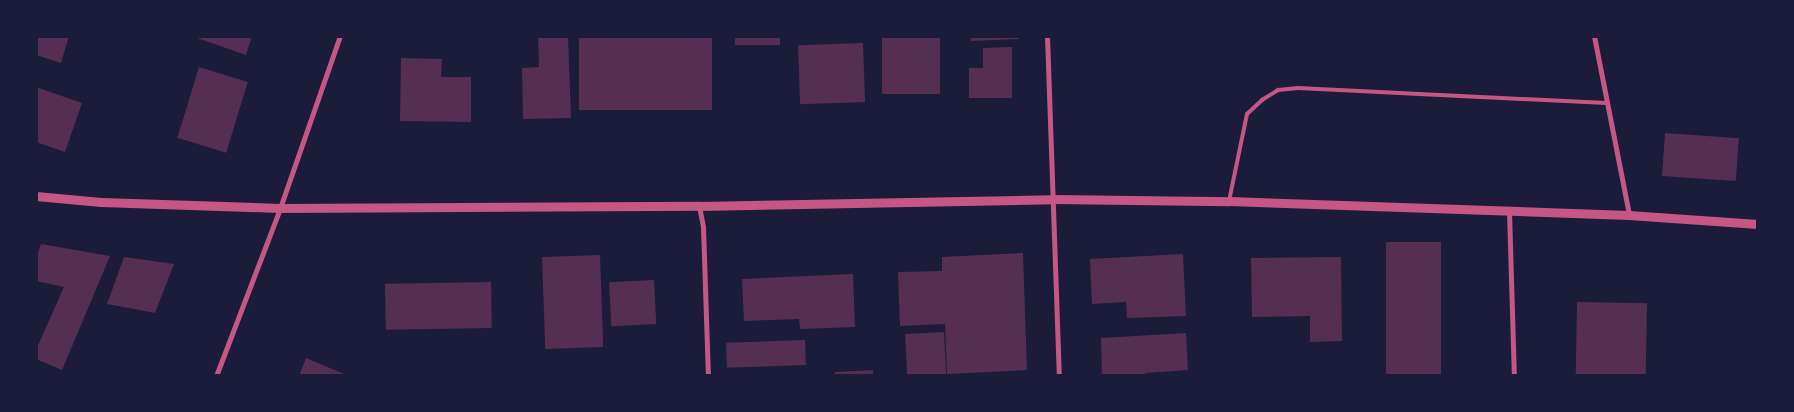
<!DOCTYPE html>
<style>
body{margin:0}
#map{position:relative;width:1794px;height:412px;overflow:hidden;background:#1b1b3a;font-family:Quicksand,sans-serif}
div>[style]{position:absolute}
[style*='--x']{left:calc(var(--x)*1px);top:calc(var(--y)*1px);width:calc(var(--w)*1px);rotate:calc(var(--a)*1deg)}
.building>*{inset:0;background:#542f53;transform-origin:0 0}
.service>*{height:4px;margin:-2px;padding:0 2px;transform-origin:2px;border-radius:2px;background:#c65784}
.minor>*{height:5px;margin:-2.5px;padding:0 2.5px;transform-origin:2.5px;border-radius:2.5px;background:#c65784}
.tertiary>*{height:9px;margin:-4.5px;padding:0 4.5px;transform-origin:4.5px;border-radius:4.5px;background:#c65784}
span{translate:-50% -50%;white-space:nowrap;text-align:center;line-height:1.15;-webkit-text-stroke:5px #1b1b3a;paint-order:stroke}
.frame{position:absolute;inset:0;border:38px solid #1b1b3a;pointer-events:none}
</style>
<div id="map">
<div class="building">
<div style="clip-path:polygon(36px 36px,69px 36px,61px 63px,36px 55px)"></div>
<div style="clip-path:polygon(198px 36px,252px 36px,246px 55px,197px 38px)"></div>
<div style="clip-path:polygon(538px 36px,568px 36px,571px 118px,523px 119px,522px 68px,539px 67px)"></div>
<div style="left:579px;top:36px;width:133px;height:74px"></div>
<div style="left:735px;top:36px;width:45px;height:9px"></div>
<div style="left:882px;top:36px;width:58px;height:58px"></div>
<div style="clip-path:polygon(971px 36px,1019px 36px,1019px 39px,971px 41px)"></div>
<div style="left:863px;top:43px;width:59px;height:65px;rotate:88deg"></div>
<div style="clip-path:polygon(1012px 47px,1012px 98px,969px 98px,969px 68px,983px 68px,983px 48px)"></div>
<div style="clip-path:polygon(401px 58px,442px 59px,441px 77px,471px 77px,471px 122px,400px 121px)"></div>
<div style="left:199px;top:67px;width:51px;height:74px;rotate:17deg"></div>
<div style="clip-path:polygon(36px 87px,82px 103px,65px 152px,36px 142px)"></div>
<div style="left:1665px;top:133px;width:74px;height:43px;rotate:4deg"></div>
<div style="left:1386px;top:242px;width:55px;height:134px"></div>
<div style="clip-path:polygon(41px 244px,110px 256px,62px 370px,36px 359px,36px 350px,64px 287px,36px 281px,36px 259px)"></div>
<div style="clip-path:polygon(1023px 253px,1027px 370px,947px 374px,945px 324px,900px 326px,898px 272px,942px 271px,942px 257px)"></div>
<div style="clip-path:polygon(1183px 254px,1186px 316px,1127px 318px,1126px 302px,1092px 304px,1090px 259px)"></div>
<div style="left:600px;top:255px;width:92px;height:58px;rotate:88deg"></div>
<div style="clip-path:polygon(124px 257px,174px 264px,155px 313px,107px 304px)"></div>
<div style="clip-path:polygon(1341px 257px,1342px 341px,1310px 342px,1310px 316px,1252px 317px,1251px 258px)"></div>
<div style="clip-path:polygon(853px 274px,855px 327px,800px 329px,799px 319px,744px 321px,742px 279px)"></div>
<div style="left:654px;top:280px;width:44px;height:45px;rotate:87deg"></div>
<div style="left:491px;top:282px;width:46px;height:106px;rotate:89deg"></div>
<div style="left:1577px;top:302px;width:70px;height:74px;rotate:1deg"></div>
<div style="left:944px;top:332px;width:44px;height:39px;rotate:87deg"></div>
<div style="clip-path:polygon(1186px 333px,1188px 370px,1145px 373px,1145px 376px,1102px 376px,1101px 338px)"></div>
<div style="left:805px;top:340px;width:25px;height:79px;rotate:88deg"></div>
<div style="clip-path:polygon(306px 358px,349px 376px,299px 376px)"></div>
<div style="clip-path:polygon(873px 370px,873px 376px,835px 376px,835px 372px)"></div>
</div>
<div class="service">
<div style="--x:1229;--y:201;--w:89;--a:-78.3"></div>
<div style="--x:1247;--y:114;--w:21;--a:-43"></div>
<div style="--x:1262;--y:100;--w:19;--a:-32"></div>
<div style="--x:1278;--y:90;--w:20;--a:-6"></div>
<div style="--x:1298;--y:88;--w:309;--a:2.8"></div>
</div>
<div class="minor">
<div style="--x:1047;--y:36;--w:340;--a:88"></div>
<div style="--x:1594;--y:36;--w:182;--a:78.9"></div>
<div style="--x:699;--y:206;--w:21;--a:79"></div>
<div style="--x:703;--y:227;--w:149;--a:88.1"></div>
<div style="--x:1509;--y:211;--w:165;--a:88.3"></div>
<div style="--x:216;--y:376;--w:180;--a:-69.1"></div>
<div style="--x:280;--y:208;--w:182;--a:-70.8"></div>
</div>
<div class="tertiary">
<div style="--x:36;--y:196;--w:65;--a:5.3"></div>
<div style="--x:101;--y:202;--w:179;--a:1.9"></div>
<div style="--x:280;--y:208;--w:419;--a:-0.3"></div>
<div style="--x:699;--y:206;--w:355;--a:-1.1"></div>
<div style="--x:1054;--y:199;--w:175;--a:0.7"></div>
<div style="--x:1229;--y:201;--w:400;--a:2"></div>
<div style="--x:1629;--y:215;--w:129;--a:4"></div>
</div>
<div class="frame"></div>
</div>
